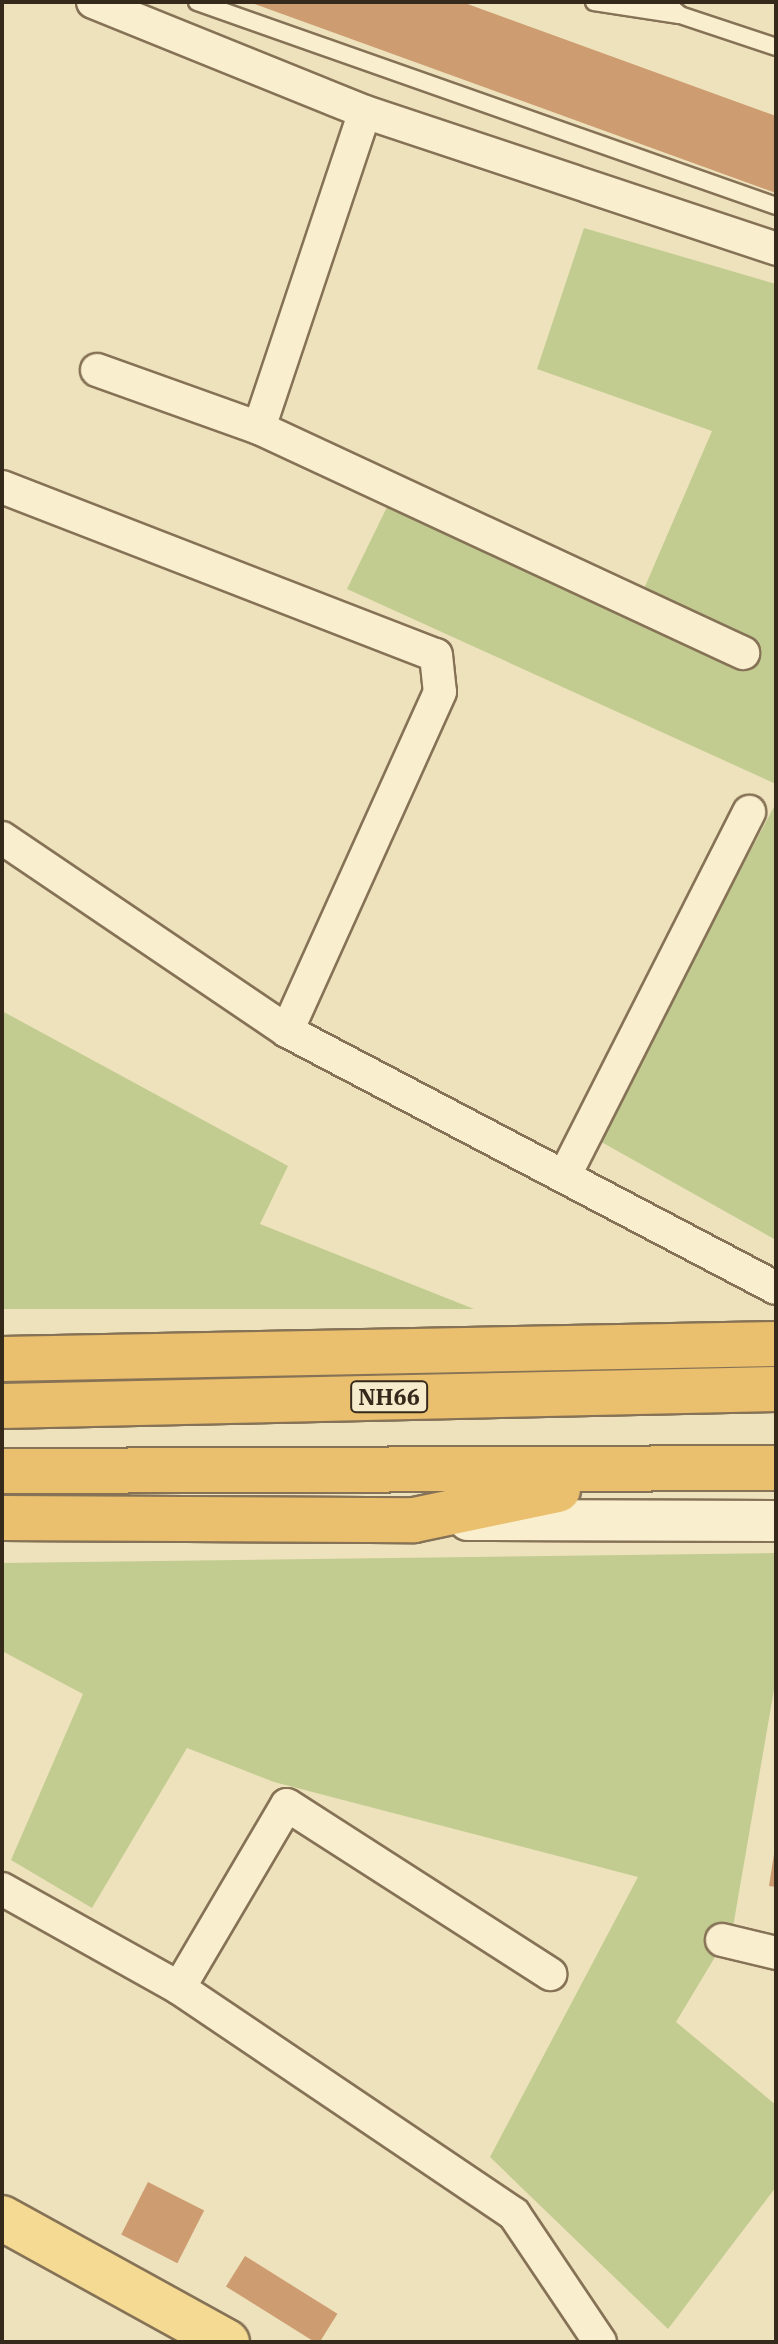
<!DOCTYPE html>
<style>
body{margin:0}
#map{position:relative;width:778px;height:2344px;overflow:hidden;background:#eee2bc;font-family:"IBM Plex Serif",serif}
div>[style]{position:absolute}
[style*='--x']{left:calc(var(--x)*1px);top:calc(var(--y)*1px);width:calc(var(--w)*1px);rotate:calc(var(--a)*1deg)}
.green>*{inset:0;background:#c2cc91}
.building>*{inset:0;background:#cd9c71;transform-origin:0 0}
.roads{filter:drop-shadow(2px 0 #867256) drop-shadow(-2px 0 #867256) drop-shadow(0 2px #867256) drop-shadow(0 -2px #867256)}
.service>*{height:16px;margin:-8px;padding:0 8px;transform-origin:8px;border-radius:8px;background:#f9efcf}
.minor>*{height:32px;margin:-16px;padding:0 16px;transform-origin:16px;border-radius:16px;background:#f9efcf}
.tertiary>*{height:40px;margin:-20px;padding:0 20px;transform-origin:20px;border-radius:20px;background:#f9efcf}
.primary>*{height:44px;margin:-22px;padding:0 22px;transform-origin:22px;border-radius:22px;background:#f4da92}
.trunk>*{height:44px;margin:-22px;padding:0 22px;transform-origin:22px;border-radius:22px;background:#eac06e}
span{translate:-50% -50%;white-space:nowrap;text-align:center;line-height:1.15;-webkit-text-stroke:6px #f6eccc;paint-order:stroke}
.shield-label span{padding:2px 6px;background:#f6eccc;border:2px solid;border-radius:6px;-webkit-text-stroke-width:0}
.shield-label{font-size:22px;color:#35291b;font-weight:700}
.frame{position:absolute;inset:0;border:4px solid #35291b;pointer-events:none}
</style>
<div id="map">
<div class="green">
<div style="clip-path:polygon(584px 228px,776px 284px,776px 784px,347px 589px,387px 507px,631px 619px,712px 431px,537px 369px)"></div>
<div style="clip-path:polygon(776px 803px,776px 1240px,596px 1139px)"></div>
<div style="clip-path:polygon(2px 1011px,288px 1166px,260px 1224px,474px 1309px,2px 1309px)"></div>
<div style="clip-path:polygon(776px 1553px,776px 1678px,733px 1927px,676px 2022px,776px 2105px,776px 2187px,668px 2329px,490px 2157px,638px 1877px,274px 1782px,187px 1748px,92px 1908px,11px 1860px,83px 1694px,2px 1651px,2px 1563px)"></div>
</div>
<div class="building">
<div style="clip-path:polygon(249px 2px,462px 2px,776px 116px,776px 193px)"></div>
<div style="clip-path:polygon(774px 1854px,776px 1854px,776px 1887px,769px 1886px)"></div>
<div style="left:148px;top:2182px;width:63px;height:59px;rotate:27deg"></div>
<div style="left:245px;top:2256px;width:109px;height:36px;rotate:32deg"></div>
</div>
<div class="roads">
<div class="service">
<div style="--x:197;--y:2;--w:614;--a:19.41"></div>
<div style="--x:594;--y:2;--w:86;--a:8.7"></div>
<div style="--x:665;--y:2;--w:20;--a:41"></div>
<div style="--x:680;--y:15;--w:101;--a:18.4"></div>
</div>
<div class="minor">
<div style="--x:93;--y:2;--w:293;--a:22"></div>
<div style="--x:365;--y:112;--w:433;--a:18.4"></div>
<div style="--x:97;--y:370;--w:172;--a:19.7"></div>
<div style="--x:259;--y:428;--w:534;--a:24.93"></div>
<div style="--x:259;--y:428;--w:333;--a:-71.5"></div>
<div style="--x:2;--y:487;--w:465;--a:21.2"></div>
<div style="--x:436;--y:655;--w:37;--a:84"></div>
<div style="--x:440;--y:692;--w:372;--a:114.3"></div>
<div style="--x:2;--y:838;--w:344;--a:34.1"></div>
<div style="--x:287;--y:1031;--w:552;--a:27.72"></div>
<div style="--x:566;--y:1173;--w:405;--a:-63.1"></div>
<div style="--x:2;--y:1889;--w:203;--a:29.2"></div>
<div style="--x:179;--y:1988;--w:404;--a:34"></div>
<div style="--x:514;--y:2214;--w:154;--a:56.1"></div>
<div style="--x:722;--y:1940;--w:56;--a:13.5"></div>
<div style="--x:179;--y:1988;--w:212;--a:-59.5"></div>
<div style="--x:287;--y:1805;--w:313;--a:32.7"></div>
</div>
<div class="tertiary">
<div style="--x:468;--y:1520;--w:308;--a:0.2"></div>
</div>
<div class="primary">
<div style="--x:2;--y:2218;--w:257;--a:28.9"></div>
</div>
<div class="trunk">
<div style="--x:2;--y:1359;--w:774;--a:-1.11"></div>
<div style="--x:2;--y:1406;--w:774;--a:-1.26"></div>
<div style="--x:2;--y:1471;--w:774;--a:-0.22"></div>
<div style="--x:2;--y:1518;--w:412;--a:0.3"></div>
<div style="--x:414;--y:1520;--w:147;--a:-11.8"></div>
</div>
</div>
<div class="shield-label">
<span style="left:389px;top:1397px">NH66</span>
</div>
<div class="frame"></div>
</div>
